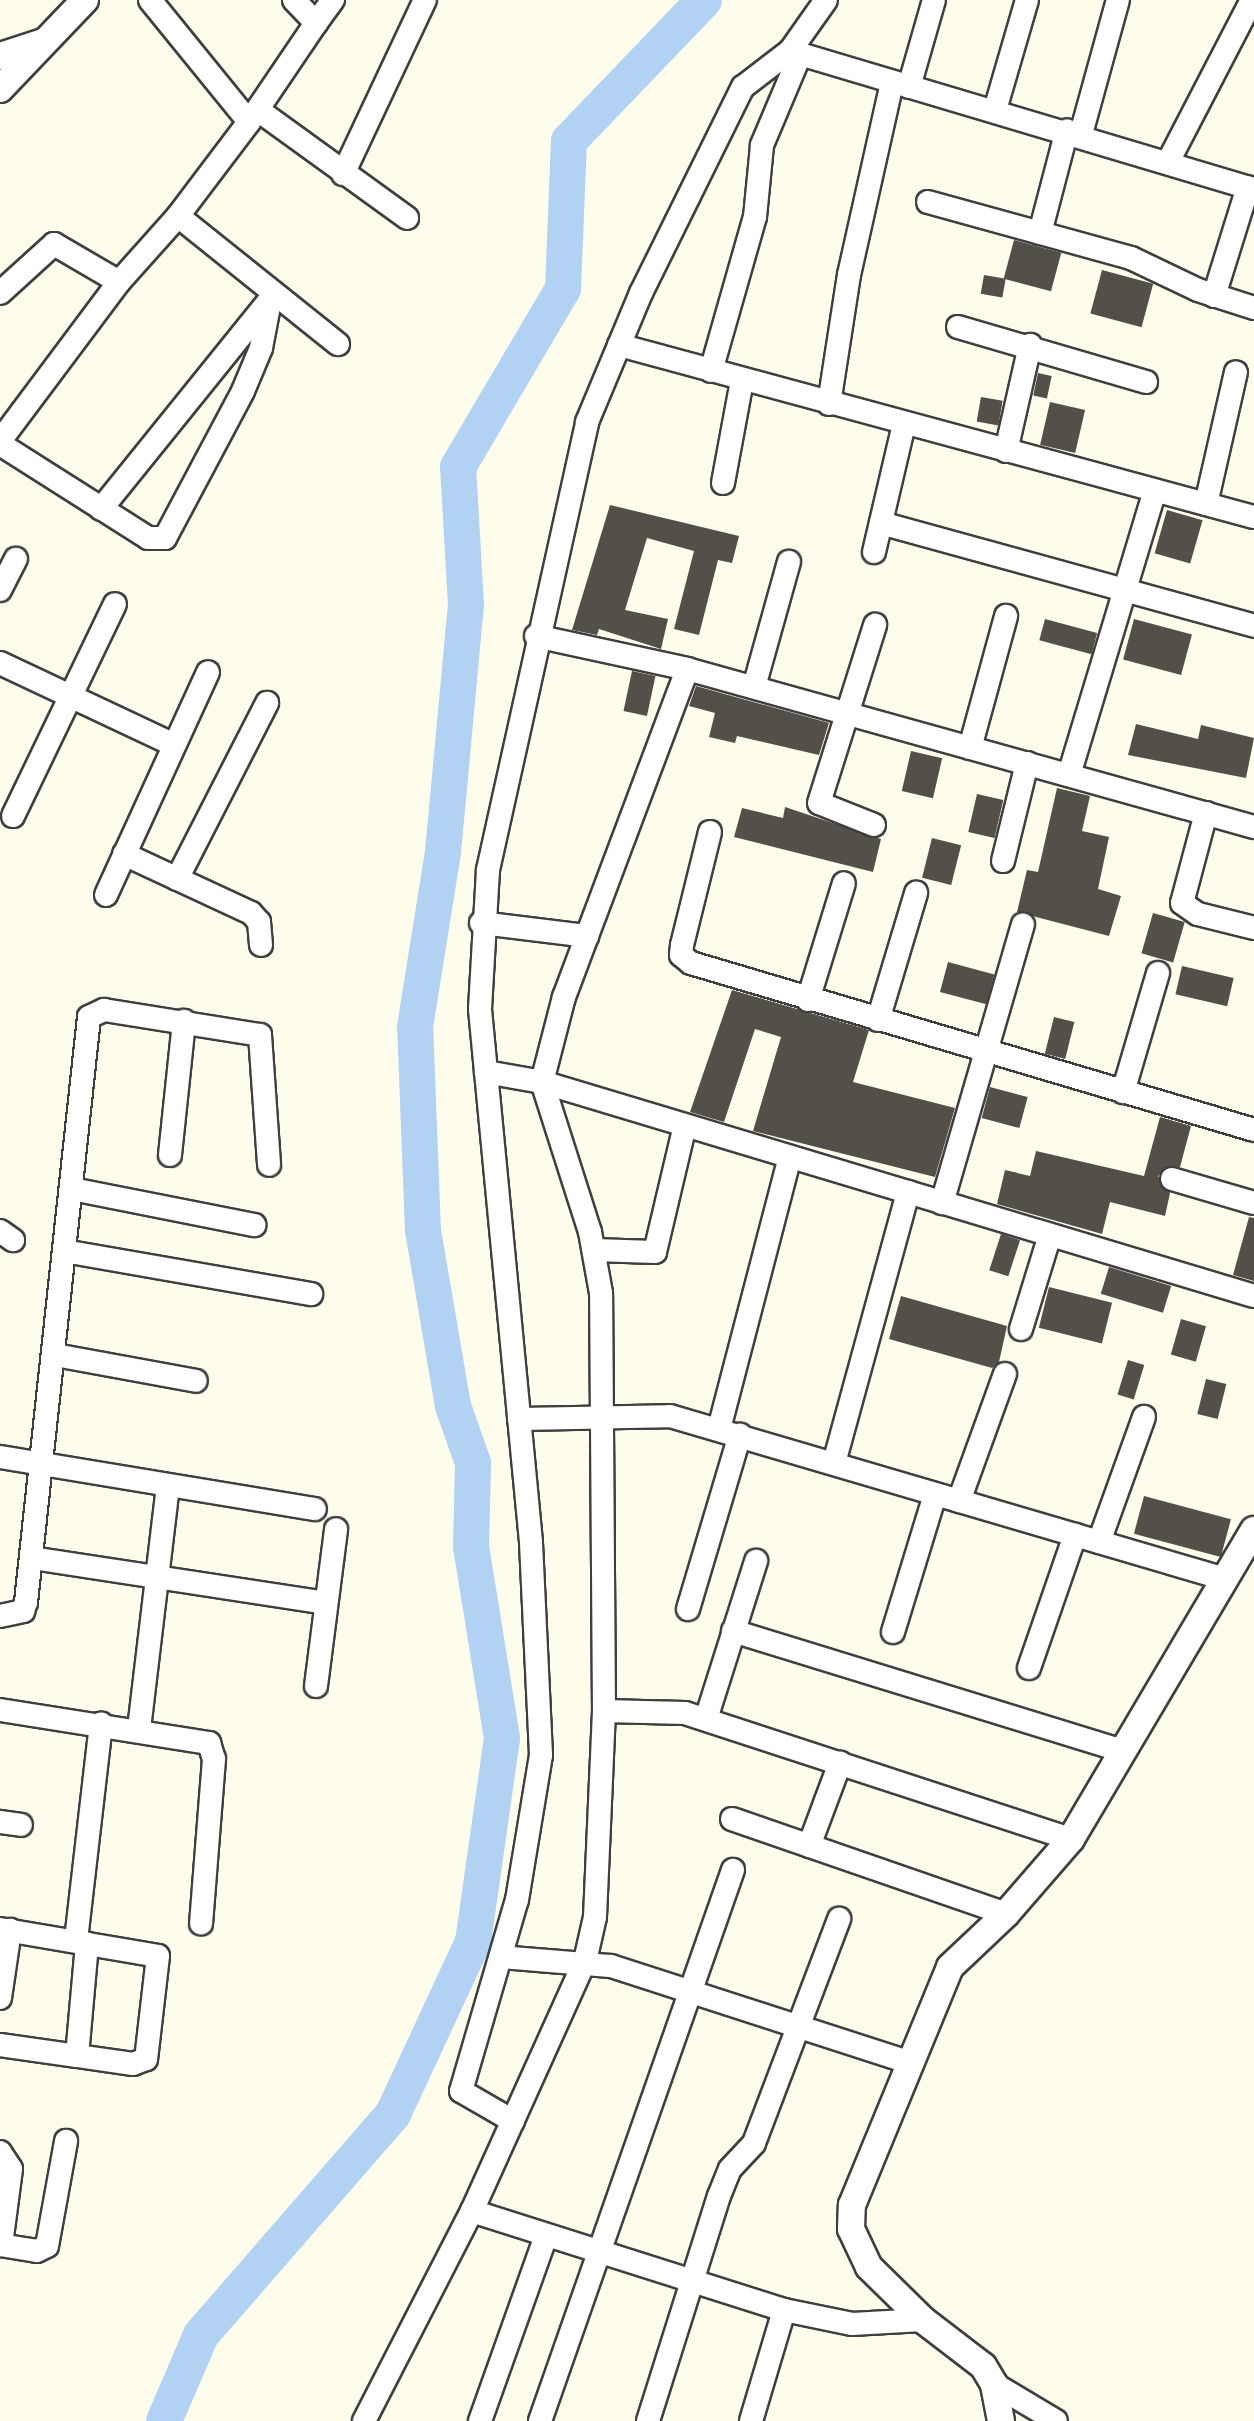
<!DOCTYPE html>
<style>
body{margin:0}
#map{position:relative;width:1254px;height:2421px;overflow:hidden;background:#fefdeb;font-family:"Times New Roman",serif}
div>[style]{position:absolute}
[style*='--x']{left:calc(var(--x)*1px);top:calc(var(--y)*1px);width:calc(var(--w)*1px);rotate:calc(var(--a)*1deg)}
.river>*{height:36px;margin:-18px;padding:0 18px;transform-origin:18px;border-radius:18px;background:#b2d2f4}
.building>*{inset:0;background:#544f49;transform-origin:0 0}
.roads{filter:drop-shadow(2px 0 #3f3f3f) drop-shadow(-2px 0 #3f3f3f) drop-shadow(0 2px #3f3f3f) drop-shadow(0 -2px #3f3f3f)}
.minor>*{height:22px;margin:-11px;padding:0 11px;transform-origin:11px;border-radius:11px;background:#fff}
.tertiary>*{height:26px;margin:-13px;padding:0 13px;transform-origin:13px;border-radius:13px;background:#fff}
span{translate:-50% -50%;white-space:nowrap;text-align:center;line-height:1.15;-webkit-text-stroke:8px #fff;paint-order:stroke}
</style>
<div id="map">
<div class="river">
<div style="--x:164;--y:2421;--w:94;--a:-66.7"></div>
<div style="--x:201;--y:2335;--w:293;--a:-49"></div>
<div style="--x:393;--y:2114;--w:190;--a:-65.1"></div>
<div style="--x:473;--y:1942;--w:206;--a:-81.9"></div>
<div style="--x:502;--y:1738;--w:194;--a:-99.2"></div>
<div style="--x:471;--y:1546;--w:83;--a:-88.6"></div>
<div style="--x:473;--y:1463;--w:60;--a:-109.3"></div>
<div style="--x:453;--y:1406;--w:178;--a:-99.7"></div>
<div style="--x:423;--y:1231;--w:204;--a:-92.2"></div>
<div style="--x:415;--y:1027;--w:177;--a:-80.9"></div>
<div style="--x:443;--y:852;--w:248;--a:-84.7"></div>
<div style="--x:466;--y:605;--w:138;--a:-93.3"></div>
<div style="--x:458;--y:467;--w:207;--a:-59.5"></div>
<div style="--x:563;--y:289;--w:148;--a:-87.7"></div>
<div style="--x:569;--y:141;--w:195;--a:-46.2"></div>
</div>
<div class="building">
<div style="left:1014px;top:240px;width:49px;height:40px;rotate:15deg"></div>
<div style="left:1102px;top:270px;width:53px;height:45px;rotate:15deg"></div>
<div style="left:984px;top:275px;width:22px;height:19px;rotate:10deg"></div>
<div style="left:1038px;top:373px;width:14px;height:23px;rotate:12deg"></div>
<div style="left:981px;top:397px;width:22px;height:25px;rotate:10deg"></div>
<div style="left:1050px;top:402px;width:36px;height:44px;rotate:13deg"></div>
<div style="clip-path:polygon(610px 505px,739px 536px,732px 563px,718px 560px,699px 635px,674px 629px,694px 551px,647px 538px,625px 610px,668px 619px,661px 649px,599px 629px,597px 635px,572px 630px)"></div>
<div style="left:1167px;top:510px;width:37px;height:45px;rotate:16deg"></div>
<div style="left:1045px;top:619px;width:54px;height:22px;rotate:15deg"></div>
<div style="left:1134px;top:619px;width:60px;height:42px;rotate:15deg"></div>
<div style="left:632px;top:671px;width:24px;height:41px;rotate:12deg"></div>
<div style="clip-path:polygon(696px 686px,829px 723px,819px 755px,737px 736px,735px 743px,709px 737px,715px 713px,689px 706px)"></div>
<div style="clip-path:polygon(1136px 724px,1198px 739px,1201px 725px,1254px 738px,1246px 778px,1128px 755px)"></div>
<div style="left:911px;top:751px;width:32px;height:41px;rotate:13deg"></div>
<div style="clip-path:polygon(1057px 788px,1090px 796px,1082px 831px,1109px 837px,1098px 889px,1121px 896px,1109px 936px,1017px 912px,1027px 870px,1038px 872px)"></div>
<div style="left:977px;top:794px;width:27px;height:39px;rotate:13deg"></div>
<div style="clip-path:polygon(785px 807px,881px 839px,873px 872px,734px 837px,742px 808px,783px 818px)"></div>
<div style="left:932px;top:838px;width:30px;height:41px;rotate:14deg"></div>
<div style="left:1153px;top:913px;width:33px;height:42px;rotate:16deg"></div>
<div style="left:948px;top:962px;width:48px;height:31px;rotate:15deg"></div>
<div style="left:1182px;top:966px;width:53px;height:29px;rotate:13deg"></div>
<div style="clip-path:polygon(732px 990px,869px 1030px,853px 1082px,955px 1108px,935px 1177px,753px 1131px,781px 1037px,755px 1029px,724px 1122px,690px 1112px)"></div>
<div style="left:1054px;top:1017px;width:21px;height:38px;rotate:14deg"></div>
<div style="left:990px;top:1087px;width:39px;height:32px;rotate:15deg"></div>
<div style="clip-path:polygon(1160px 1117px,1191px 1126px,1180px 1167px,1168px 1166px,1158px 1176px,1170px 1193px,1165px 1216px,1110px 1202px,1102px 1234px,997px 1204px,1005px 1170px,1030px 1176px,1036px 1151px,1144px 1176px)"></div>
<div style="clip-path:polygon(1249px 1217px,1254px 1218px,1254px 1281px,1233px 1275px)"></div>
<div style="left:1001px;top:1234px;width:20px;height:38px;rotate:18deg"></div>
<div style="left:1109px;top:1267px;width:65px;height:28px;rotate:17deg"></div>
<div style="left:1049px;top:1287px;width:65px;height:42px;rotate:14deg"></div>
<div style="clip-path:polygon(901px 1296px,1007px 1326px,999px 1362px,992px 1368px,889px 1339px)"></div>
<div style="left:1181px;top:1319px;width:26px;height:37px;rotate:16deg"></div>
<div style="left:1128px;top:1360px;width:17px;height:36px;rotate:17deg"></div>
<div style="left:1206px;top:1379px;width:21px;height:36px;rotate:14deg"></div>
<div style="left:1144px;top:1496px;width:90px;height:39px;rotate:15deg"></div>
</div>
<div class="roads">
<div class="minor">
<div style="--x:150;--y:0;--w:157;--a:50.9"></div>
<div style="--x:249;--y:122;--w:120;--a:-55.9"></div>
<div style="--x:294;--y:0;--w:32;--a:46"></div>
<div style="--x:316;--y:23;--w:29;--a:-54"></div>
<div style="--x:790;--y:51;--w:484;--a:16.6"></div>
<div style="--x:909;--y:87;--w:91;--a:-74"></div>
<div style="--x:258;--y:110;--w:184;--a:35.9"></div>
<div style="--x:995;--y:110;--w:115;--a:-73.8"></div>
<div style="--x:249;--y:122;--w:118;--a:127.1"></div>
<div style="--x:178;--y:216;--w:205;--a:38.7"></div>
<div style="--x:1081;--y:134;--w:139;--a:-74.6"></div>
<div style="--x:1168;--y:162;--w:182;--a:-62.6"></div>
<div style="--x:343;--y:174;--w:192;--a:-64.8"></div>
<div style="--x:928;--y:202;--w:211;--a:15.4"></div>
<div style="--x:1131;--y:258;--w:74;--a:25.5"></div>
<div style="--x:1198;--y:290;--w:59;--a:17.8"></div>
<div style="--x:1040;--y:233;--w:106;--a:-75.3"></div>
<div style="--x:0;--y:293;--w:73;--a:-42.2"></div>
<div style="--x:54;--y:244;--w:75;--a:30.3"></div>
<div style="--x:119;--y:282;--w:89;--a:-48.2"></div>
<div style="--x:1214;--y:296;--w:114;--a:-72.7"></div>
<div style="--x:958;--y:327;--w:196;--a:16.3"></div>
<div style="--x:619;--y:345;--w:658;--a:15.16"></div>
<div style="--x:711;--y:371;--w:160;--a:-74.1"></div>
<div style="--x:755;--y:217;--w:72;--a:-84.4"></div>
<div style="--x:762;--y:145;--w:98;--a:-67.1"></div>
<div style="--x:829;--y:404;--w:131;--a:-81.2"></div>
<div style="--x:849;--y:275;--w:198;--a:-77.4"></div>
<div style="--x:0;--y:441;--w:199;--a:-53.2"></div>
<div style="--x:0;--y:444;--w:175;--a:32.4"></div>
<div style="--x:148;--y:538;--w:17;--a:0"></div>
<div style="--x:165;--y:538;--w:166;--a:-62"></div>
<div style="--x:243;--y:391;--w:47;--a:-67.3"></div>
<div style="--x:261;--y:348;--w:48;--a:-79.2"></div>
<div style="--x:1006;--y:451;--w:109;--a:-77.2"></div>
<div style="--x:723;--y:483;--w:105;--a:-79.5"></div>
<div style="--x:1206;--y:504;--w:135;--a:-77.2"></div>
<div style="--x:101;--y:509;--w:266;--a:-51.1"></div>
<div style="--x:881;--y:523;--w:387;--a:15.4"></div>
<div style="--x:874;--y:552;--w:131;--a:-76.8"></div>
<div style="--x:0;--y:590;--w:35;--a:-63"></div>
<div style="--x:536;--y:636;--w:155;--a:12.3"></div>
<div style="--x:687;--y:669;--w:589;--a:15.57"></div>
<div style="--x:0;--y:663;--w:192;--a:25.2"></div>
<div style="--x:754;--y:687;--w:130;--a:-74.4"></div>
<div style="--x:970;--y:748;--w:137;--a:-74.7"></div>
<div style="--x:1069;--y:775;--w:297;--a:-73.2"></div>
<div style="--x:1206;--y:813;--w:93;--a:104.9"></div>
<div style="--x:1182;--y:903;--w:19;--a:35"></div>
<div style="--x:1198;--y:914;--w:58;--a:14"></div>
<div style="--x:13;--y:816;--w:235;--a:-64.3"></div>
<div style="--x:874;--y:825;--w:59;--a:-158.2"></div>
<div style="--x:819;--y:803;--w:187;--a:-72.5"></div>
<div style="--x:710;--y:832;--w:116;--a:103.9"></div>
<div style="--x:682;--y:945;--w:10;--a:96"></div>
<div style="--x:681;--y:955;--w:13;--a:39"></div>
<div style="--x:691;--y:963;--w:587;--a:16.52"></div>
<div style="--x:124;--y:854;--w:140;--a:24.9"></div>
<div style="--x:251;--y:913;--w:12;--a:48"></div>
<div style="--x:259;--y:922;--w:23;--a:85"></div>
<div style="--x:1003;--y:861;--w:101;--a:-76.2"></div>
<div style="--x:177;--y:879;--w:198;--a:-62.9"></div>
<div style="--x:106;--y:895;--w:245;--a:-65.4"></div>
<div style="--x:481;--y:923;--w:107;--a:7"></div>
<div style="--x:808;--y:1000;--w:122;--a:-72.9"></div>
<div style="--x:878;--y:1020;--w:133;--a:-73.3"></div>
<div style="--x:486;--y:1072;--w:57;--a:10.1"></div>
<div style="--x:542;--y:1082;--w:743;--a:16.73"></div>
<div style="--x:1123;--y:1092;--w:124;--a:-73.6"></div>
<div style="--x:170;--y:1155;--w:135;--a:-84"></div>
<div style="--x:1172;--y:1179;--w:85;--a:16.3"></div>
<div style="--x:72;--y:1189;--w:186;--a:11.2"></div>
<div style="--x:942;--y:1203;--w:290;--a:-73.8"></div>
<div style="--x:0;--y:1231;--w:16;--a:35"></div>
<div style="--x:594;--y:1250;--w:61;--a:1.9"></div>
<div style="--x:655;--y:1252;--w:130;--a:-76.7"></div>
<div style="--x:64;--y:1251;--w:251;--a:9.9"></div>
<div style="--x:1021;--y:1329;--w:98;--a:-72.9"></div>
<div style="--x:55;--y:1355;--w:143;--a:10.4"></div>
<div style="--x:519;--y:1419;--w:151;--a:-1.1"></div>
<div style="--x:670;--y:1416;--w:578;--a:16.37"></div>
<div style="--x:719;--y:1429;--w:281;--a:-75.4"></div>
<div style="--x:0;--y:1457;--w:319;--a:9.4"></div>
<div style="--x:834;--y:1463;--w:281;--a:-74.7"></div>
<div style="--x:959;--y:1501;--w:135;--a:-70.1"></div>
<div style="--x:1099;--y:1542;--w:133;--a:-70.2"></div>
<div style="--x:32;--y:1558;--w:297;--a:8.7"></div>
<div style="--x:688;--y:1609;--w:182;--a:-73.4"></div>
<div style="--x:0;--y:1616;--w:24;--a:-12"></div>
<div style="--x:23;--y:1611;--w:9;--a:-72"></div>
<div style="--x:26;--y:1602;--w:588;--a:-83.85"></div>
<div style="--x:89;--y:1017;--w:17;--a:-25"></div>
<div style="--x:104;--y:1010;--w:158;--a:9.1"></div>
<div style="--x:260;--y:1035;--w:130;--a:86"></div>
<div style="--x:733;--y:1631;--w:408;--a:17.1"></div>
<div style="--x:893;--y:1632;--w:143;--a:-73"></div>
<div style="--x:1029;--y:1668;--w:141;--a:-70.9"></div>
<div style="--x:316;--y:1686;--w:158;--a:-82.7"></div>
<div style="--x:0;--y:1710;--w:212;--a:9"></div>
<div style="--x:209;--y:1743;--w:17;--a:73"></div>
<div style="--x:214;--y:1759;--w:165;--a:94.5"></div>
<div style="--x:604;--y:1711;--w:81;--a:1.4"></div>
<div style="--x:685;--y:1713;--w:406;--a:18.1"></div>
<div style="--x:706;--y:1719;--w:166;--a:-72.4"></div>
<div style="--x:139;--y:1729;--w:244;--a:-83.2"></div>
<div style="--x:732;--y:1819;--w:290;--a:19.1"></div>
<div style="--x:0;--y:1822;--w:21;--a:8"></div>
<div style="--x:809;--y:1846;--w:89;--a:-69.5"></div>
<div style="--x:0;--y:1929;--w:160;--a:9.7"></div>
<div style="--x:158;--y:1956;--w:104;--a:96.6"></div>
<div style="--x:146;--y:2059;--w:14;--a:159"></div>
<div style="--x:133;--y:2064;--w:57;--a:-171.9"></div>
<div style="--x:76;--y:1940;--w:218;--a:-83.4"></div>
<div style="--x:501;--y:1957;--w:110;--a:4.7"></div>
<div style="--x:611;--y:1966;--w:315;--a:17.9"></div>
<div style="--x:0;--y:1998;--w:69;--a:-81.6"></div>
<div style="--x:0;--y:2045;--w:78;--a:8.1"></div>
<div style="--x:77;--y:2056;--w:113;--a:-84.9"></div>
<div style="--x:513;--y:2121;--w:60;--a:-150"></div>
<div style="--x:461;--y:2091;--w:199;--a:-73.7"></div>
<div style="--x:517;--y:1900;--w:147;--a:-80.6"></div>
<div style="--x:541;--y:1755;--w:213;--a:-92.7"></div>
<div style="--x:531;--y:1542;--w:535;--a:-95.47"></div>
<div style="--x:480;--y:1009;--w:139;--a:-86.7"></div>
<div style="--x:488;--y:870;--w:459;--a:-77.5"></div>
<div style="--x:587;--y:422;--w:140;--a:-67.3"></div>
<div style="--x:641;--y:293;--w:230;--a:-63.7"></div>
<div style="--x:743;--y:87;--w:59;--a:-37.5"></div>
<div style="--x:790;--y:51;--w:62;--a:-54.8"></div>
<div style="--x:0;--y:2152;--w:20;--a:57"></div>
<div style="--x:11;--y:2169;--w:77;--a:97.5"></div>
<div style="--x:472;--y:2211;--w:327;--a:17.6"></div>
<div style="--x:784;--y:2310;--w:69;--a:11.6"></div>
<div style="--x:852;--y:2324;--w:71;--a:-3.2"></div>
<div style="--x:0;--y:2245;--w:37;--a:9"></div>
<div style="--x:37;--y:2251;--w:11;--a:-27"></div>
<div style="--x:47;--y:2246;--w:107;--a:-79.7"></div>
<div style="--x:994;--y:2384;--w:72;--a:30.8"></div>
<div style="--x:364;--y:2421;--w:236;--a:-62.8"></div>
<div style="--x:472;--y:2211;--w:274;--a:-65.7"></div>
<div style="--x:585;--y:1961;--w:45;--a:-77.2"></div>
<div style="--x:595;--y:1917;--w:206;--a:-87.5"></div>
<div style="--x:604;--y:1711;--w:418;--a:-90.4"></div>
<div style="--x:601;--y:1293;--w:62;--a:-100.2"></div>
<div style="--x:590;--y:1232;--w:157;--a:-107.7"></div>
<div style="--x:542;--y:1082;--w:88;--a:-75.5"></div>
<div style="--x:564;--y:997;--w:350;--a:-69.4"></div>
<div style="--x:480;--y:2421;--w:196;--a:-70.4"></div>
<div style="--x:540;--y:2421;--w:584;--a:-70.7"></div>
<div style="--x:648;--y:2421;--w:236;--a:-72.5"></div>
<div style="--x:719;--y:2196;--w:29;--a:-68"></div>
<div style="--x:730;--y:2169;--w:35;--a:-47"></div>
<div style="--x:754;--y:2143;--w:240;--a:-69.2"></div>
<div style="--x:751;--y:2421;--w:116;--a:-73.4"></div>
</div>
<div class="tertiary">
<div style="--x:0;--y:56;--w:45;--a:-18"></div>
<div style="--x:0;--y:89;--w:123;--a:-46.3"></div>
<div style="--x:1001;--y:2421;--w:38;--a:-101"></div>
<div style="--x:994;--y:2384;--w:21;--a:-121"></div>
<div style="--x:983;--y:2366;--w:76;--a:-142.5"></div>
<div style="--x:923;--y:2320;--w:76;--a:-135.5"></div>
<div style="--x:869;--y:2267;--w:42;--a:-115.3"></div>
<div style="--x:851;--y:2229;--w:24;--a:-88"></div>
<div style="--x:852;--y:2205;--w:257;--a:-67.6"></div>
<div style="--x:950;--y:1967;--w:77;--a:-43.4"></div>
<div style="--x:1006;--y:1914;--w:99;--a:-49.1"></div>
<div style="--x:1071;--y:1839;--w:359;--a:-59.4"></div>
</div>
</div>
</div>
